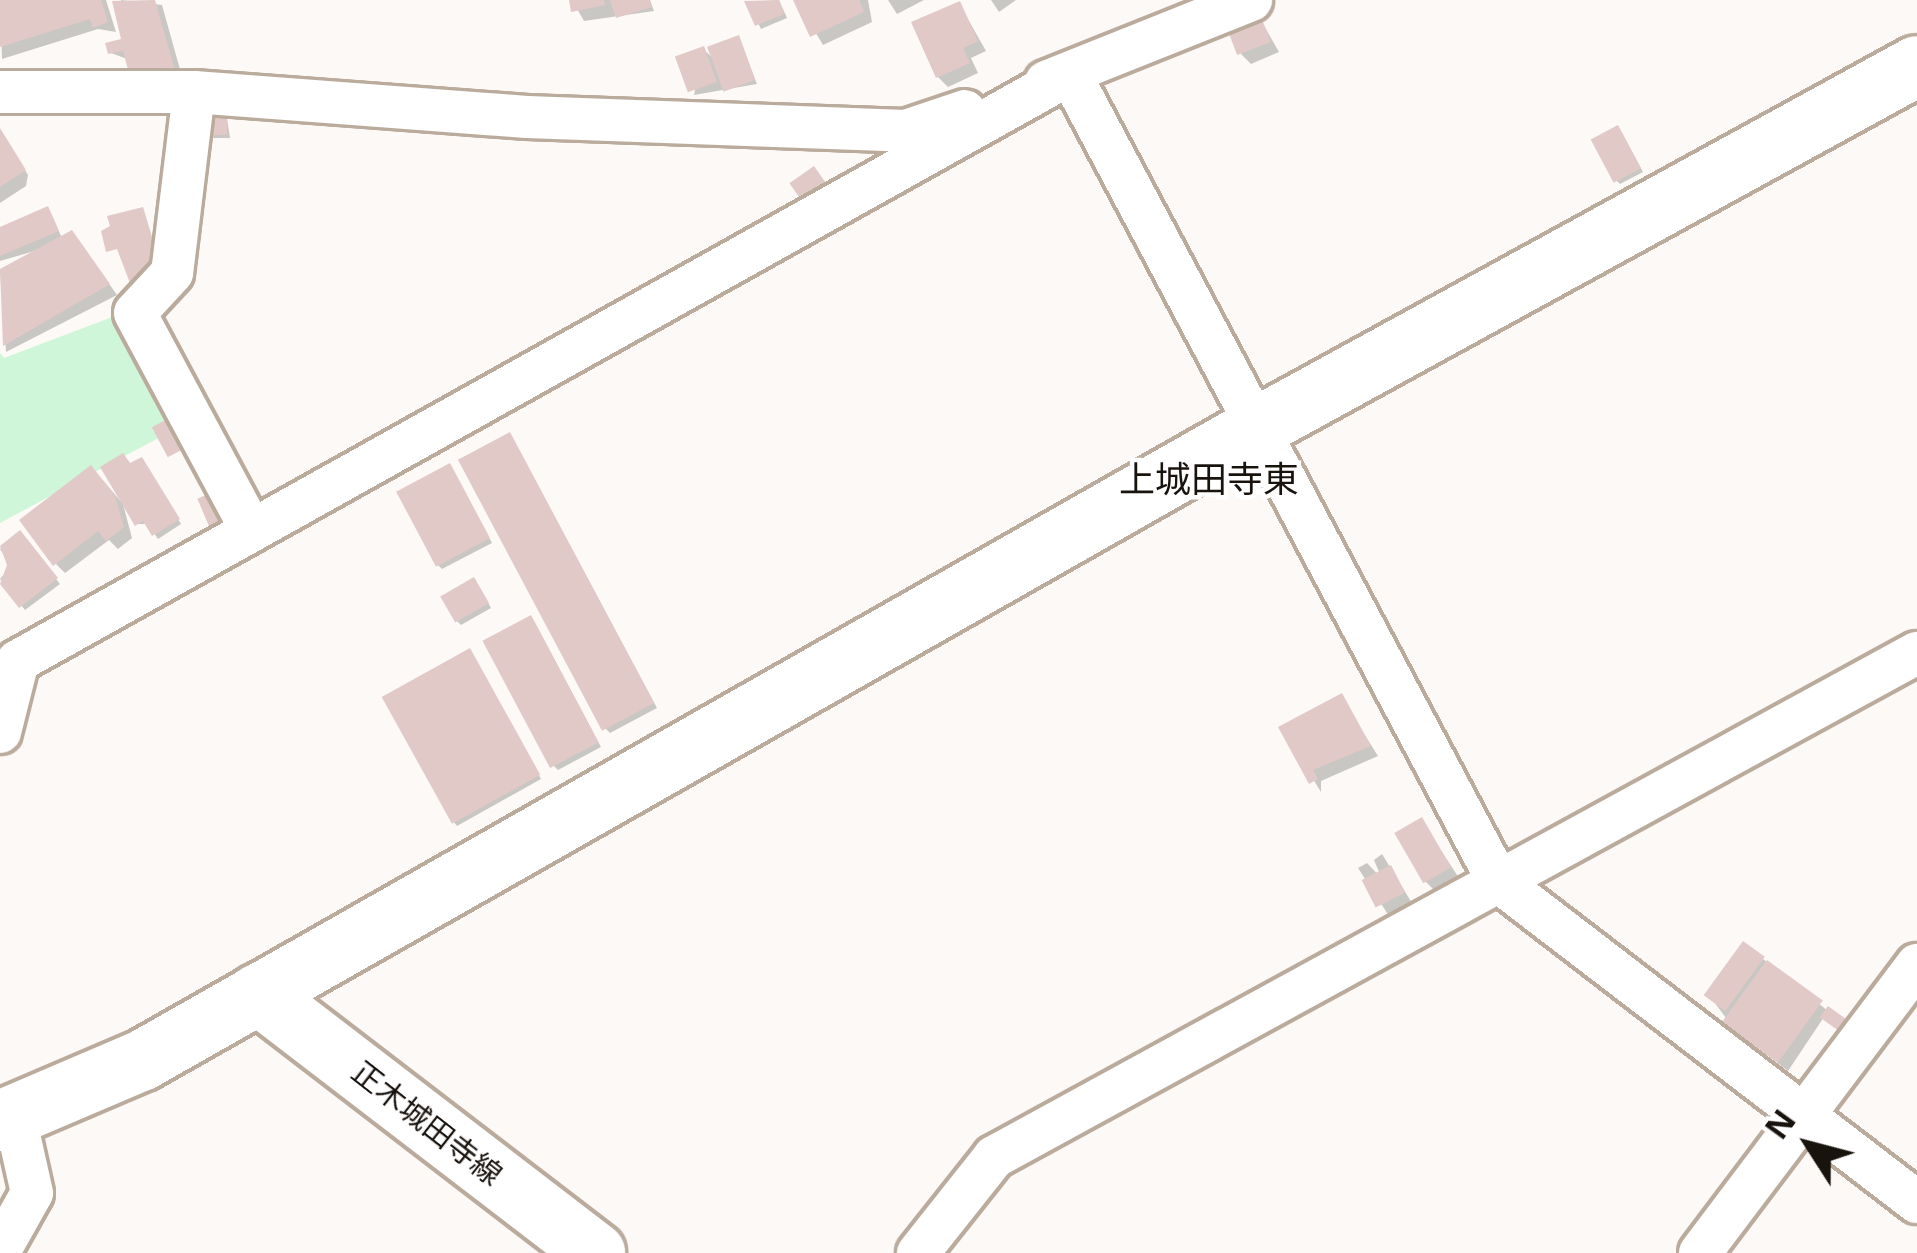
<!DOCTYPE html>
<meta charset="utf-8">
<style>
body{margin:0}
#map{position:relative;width:1917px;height:1253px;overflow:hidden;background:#fcf9f6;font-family:"Noto Sans","Noto Sans JP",sans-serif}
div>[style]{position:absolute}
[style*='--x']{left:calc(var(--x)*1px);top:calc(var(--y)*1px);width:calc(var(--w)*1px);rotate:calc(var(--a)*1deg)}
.green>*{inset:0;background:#cff6d8}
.shadow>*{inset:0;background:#0003}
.building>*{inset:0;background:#e1c9c8;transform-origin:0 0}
.roads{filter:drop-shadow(3px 0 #baab9d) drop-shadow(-3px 0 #baab9d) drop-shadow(0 3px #baab9d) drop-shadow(0 -3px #baab9d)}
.street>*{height:42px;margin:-21px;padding:0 21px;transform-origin:21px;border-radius:21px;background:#fff}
.secondary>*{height:60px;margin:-30px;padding:0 30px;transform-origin:30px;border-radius:30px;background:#fff}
span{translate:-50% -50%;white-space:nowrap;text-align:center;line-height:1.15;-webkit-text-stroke:9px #fff;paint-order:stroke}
.street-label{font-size:30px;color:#19130e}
.quarter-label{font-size:36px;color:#19130e}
.north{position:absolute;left:1749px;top:1085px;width:120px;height:120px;-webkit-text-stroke:9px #fff;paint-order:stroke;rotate:306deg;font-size:33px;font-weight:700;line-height:48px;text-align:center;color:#19130e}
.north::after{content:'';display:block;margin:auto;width:42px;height:54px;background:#19130e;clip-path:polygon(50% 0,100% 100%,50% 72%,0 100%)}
</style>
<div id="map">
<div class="green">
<div style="clip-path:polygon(115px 316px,177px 428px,0 523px,0 353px,4px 358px)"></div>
</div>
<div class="shadow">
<div style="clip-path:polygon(0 0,106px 0,116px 32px,98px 29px,2px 59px)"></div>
<div style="clip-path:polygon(121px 0,162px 5px,183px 80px,111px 53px,121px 47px)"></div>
<div style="clip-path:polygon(572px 0,650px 0,654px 11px,584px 21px)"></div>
<div style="clip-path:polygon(779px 0,787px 18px,761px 29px,748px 3px)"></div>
<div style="clip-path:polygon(796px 0,868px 0,872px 22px,823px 45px)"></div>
<div style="clip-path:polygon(888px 0,924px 0,897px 14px)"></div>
<div style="clip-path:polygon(991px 0,1016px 0,999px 12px)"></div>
<div style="clip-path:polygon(960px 5px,986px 51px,971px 58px,978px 73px,948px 87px,938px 77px)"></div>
<div style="clip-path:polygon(1259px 17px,1279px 52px,1251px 64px,1241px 54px)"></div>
<div style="clip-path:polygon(738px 38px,757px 84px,694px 95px,703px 49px,716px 61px)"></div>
<div style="clip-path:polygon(226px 112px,230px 138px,214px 138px,210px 134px)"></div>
<div style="clip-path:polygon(0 130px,28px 175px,26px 186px,0 203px)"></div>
<div style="clip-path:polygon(1622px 133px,1643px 172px,1620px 184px,1616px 180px)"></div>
<div style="clip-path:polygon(51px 214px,62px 238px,81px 244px,117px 295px,6px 352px,0 270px,38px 250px,0 261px,0 230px)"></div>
<div style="clip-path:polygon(513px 439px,657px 708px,610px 733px,606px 729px)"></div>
<div style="clip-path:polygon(145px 464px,181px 524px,158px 539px,148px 524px,138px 524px,104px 468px)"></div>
<div style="clip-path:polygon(453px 471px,492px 543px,442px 569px,438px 565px)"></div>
<div style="clip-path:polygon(101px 478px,123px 504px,132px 538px,118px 549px,109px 540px,65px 573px,56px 564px)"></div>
<div style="clip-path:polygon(20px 534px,60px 584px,25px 610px,0 579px,11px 566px,0 549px)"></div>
<div style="clip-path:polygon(478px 585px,491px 608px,461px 625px,457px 621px)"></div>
<div style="clip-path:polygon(535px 623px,601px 747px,558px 770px,554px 766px)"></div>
<div style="clip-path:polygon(473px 655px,541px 779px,457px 826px,453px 821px)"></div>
<div style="clip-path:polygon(1341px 697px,1378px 756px,1321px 781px,1321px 792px,1282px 729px)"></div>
<div style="clip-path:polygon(1421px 820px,1459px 878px,1435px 891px,1425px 881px)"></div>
<div style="clip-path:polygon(1382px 854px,1412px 903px,1389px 916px,1358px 868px,1367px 863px,1382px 879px,1374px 860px)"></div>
<div style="clip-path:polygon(1763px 959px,1828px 1011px,1788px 1071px,1736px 1031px,1708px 994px)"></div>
</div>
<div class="building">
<div style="clip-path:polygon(0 0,101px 0,108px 22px,93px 28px,90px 19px,0 47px)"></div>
<div style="clip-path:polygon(155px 0,175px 71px,131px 81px,123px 51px,108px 54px,105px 43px,121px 39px,112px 1px)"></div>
<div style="clip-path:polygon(569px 0,604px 0,605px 5px,571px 12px)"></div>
<div style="clip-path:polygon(610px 0,649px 0,652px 7px,616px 18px)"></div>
<div style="clip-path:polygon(779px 0,784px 14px,755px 26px,744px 1px)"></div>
<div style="clip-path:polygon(793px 0,859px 0,864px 12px,810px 37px)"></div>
<div style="clip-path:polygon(960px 1px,978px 41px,963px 48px,970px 63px,936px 78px,911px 22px)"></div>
<div style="left:1260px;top:14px;width:30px;height:36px;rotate:69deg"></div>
<div style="left:739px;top:35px;width:48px;height:34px;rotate:70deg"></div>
<div style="left:704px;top:46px;width:38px;height:31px;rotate:70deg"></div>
<div style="left:208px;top:109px;width:19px;height:26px"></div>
<div style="left:1618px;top:125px;width:49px;height:31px;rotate:62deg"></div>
<div style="clip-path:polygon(0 128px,26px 170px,0 187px)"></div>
<div style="left:814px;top:166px;width:32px;height:30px;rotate:55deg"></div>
<div style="clip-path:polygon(48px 206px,59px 231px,0 256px,0 227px)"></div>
<div style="clip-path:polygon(143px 207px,162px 270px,133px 291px,117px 249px,106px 252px,101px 231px,110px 226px,107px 216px)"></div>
<div style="clip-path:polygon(72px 230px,110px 284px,3px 346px,0 269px)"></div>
<div style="left:173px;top:416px;width:34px;height:24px;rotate:62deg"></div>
<div style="left:510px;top:432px;width:307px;height:59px;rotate:62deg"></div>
<div style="clip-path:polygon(123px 453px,130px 463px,142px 457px,180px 519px,152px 536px,143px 521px,135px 526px,100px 467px)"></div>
<div style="left:450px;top:463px;width:85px;height:61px;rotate:62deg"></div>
<div style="clip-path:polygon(91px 465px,115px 496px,124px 527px,106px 541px,98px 531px,53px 566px,19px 520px)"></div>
<div style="left:213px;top:492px;width:41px;height:17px;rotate:67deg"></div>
<div style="clip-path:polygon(20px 530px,58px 578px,19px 608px,0 584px,7px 565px,0 546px)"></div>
<div style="left:474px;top:577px;width:30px;height:39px;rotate:60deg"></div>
<div style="left:531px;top:615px;width:144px;height:55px;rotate:62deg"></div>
<div style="left:470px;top:648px;width:145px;height:101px;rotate:61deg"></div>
<div style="clip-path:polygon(1342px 693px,1371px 746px,1313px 770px,1318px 779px,1309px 784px,1278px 727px)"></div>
<div style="left:1422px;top:817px;width:58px;height:32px;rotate:60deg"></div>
<div style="left:1391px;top:865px;width:31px;height:33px;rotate:63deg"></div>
<div style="left:1743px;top:941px;width:27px;height:67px;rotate:36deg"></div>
<div style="left:1767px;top:960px;width:69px;height:77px;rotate:36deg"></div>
<div style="left:1828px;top:1006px;width:26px;height:14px;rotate:36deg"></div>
</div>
<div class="roads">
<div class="street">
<div style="--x:1070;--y:74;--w:913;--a:62.06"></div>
<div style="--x:1498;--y:881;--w:528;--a:37.46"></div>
<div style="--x:1046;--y:82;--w:221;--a:-21.8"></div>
<div style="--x:0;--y:92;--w:194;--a:0"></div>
<div style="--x:194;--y:92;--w:334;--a:4.3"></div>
<div style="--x:527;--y:117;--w:379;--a:2.1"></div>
<div style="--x:906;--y:131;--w:62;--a:-18.7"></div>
<div style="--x:194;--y:92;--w:182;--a:96.9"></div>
<div style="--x:172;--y:273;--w:54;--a:132.8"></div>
<div style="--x:135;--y:313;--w:247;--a:61.8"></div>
<div style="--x:0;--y:732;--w:73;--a:-75.8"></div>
<div style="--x:18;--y:661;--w:1205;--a:-29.16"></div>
<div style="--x:0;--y:1250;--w:65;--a:-60.7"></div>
<div style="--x:32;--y:1193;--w:78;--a:-102.6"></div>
<div style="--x:918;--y:1253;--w:122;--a:-51.6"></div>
<div style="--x:994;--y:1157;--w:1052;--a:-28.64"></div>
<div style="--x:1700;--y:1253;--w:361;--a:-53"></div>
</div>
<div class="secondary">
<div style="--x:258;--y:994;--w:425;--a:37.5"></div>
<div style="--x:0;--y:1121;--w:155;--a:-23.1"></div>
<div style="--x:143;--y:1060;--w:1282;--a:-29.58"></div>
<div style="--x:1258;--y:427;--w:751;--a:-28.71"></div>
</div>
</div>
<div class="street-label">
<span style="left:427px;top:1123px;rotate:38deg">正木城田寺線</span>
</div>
<div class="quarter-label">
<span style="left:1209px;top:479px">上城田寺東</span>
</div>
<div class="north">N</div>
</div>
